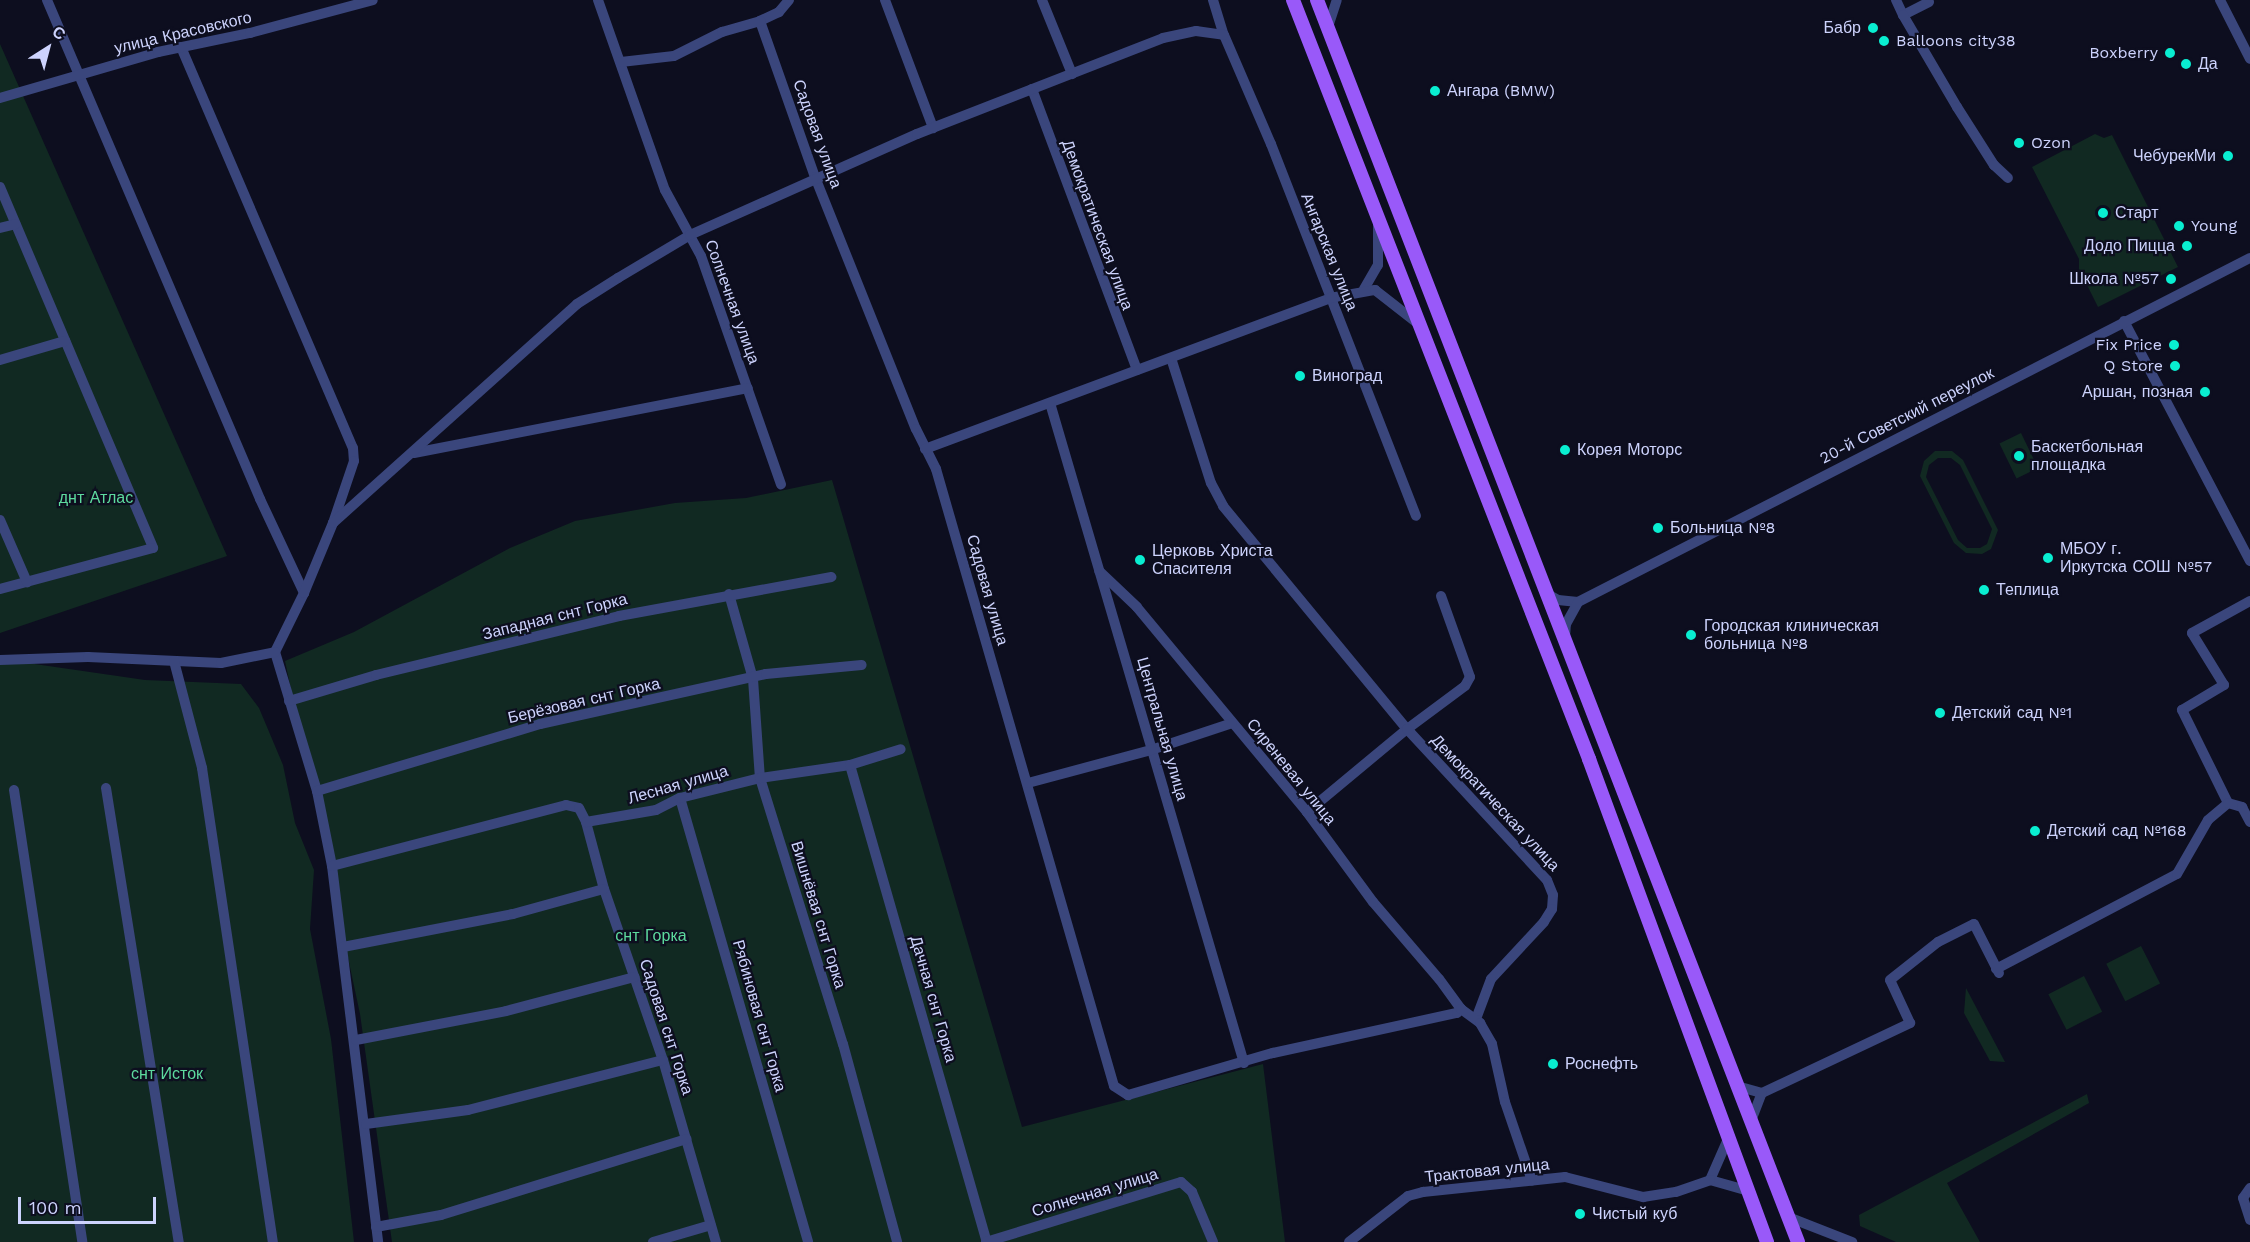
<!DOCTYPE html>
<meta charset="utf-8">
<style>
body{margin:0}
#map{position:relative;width:2250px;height:1242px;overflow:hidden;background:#0d0e1f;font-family:"Work Sans",sans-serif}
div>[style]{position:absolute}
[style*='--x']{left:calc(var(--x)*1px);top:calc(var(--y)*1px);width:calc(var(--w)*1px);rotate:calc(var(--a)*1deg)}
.green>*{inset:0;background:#112922;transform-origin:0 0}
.minor>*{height:10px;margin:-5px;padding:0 5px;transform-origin:5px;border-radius:5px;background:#3a467c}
.major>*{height:14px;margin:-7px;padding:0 7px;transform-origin:7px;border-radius:7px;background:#9959f9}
.dots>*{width:16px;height:16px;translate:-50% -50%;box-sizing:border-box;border:3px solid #0d0e1f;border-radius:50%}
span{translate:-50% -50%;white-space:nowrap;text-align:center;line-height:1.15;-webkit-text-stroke:4.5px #0d0e1f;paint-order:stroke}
.poi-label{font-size:16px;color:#cdd3fd}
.right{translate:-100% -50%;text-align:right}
.left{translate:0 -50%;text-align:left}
.street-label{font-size:16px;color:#cdd3fd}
.park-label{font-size:16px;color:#5dda9e}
.north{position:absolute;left:18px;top:18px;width:60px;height:60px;-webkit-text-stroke:4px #0d0e1f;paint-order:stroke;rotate:36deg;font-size:16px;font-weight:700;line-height:24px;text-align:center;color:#cdd3fd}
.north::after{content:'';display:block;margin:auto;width:21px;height:27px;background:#cdd3fd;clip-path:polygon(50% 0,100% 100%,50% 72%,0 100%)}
.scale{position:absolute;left:18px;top:1197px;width:138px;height:27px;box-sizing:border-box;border:3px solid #cdd3fd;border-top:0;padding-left:8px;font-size:18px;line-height:21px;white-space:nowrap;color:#cdd3fd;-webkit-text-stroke:4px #0d0e1f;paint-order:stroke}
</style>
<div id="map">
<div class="green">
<div style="clip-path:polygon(0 44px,227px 556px,0 633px)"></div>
<div style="clip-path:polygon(2095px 134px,2104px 138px,2112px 135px,2178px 267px,2098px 307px,2079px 269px,2079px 259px,2032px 167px)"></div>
<div style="left:2021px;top:433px;width:39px;height:24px;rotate:64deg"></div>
<div style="clip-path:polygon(evenodd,1935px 451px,1952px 451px,1963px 460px,1998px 530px,1991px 549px,1982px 554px,1966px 553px,1954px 543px,1920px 476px,1924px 461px,1935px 451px,1938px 458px,1951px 458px,1960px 465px,1992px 529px,1987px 544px,1980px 548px,1967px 548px,1958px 540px,1926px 477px,1929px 465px,1938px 458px)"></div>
<div style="clip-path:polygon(832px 480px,1022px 1127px,1263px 1064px,1285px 1242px,392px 1242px,360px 1014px,285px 661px,354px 632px,510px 548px,575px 521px,675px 503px,746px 498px)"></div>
<div style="clip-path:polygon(0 659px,145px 680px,241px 684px,259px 708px,283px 765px,295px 823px,314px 870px,310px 929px,331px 1039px,354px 1242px,0 1242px)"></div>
<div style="left:2141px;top:946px;width:42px;height:39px;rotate:63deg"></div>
<div style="left:2084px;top:976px;width:40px;height:40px;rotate:63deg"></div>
<div style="clip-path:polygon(1966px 988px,2005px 1062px,1990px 1061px,1964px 1013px)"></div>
<div style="clip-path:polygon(2087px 1094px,2089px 1103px,1947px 1183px,1980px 1242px,1896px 1242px,1860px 1226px,1859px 1215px)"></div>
</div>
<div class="minor">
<div style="--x:47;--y:0;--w:543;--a:66.88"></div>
<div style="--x:260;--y:499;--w:104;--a:64.9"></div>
<div style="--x:304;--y:593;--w:66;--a:116.2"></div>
<div style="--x:598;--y:0;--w:201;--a:70.6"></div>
<div style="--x:665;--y:190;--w:75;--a:61.4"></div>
<div style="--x:701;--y:256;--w:242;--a:70.7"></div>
<div style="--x:789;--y:0;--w:16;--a:130"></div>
<div style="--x:779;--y:12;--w:21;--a:155"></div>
<div style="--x:760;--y:21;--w:165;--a:70.6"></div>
<div style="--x:815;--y:177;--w:271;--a:68.2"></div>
<div style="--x:916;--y:429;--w:45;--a:63.4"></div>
<div style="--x:936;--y:469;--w:642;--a:73.91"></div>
<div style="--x:1114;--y:1086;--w:17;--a:33"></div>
<div style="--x:1128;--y:1095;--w:151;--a:-16.2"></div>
<div style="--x:1273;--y:1053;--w:188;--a:-12.3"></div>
<div style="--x:1457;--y:1013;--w:6;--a:-45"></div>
<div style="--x:1461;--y:1009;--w:37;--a:-126"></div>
<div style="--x:1439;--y:979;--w:101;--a:-130.6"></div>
<div style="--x:1373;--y:902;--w:112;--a:-126.3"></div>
<div style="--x:1307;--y:812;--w:266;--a:-129.7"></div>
<div style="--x:1137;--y:607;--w:52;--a:-136.5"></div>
<div style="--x:885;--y:0;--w:137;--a:69.4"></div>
<div style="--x:1042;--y:0;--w:80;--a:67.9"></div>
<div style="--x:1213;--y:0;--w:37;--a:73"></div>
<div style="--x:1224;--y:35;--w:119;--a:66.7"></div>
<div style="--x:1271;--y:144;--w:399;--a:68.7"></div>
<div style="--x:1896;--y:0;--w:17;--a:65"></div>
<div style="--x:2220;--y:0;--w:66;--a:63"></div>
<div style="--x:1929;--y:2;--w:29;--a:153"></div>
<div style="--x:1903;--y:15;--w:107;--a:59.6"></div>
<div style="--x:1957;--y:107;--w:69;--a:57.5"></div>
<div style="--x:1994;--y:165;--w:19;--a:43"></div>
<div style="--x:1328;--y:27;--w:28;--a:-72"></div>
<div style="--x:181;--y:47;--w:436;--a:66.8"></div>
<div style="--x:353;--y:448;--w:13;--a:86"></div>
<div style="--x:354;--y:461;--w:65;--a:108.7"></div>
<div style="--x:621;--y:62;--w:53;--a:-6.5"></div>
<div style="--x:674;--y:56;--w:54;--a:-26.6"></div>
<div style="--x:722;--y:32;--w:40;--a:-16"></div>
<div style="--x:1032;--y:89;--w:300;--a:69.5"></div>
<div style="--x:0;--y:98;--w:165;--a:-16.2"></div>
<div style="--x:158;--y:52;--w:94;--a:-11.7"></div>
<div style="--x:250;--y:33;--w:127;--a:-15"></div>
<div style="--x:0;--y:187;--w:392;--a:67"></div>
<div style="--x:153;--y:548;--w:158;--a:165"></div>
<div style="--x:0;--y:228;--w:16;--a:-14"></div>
<div style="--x:1364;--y:289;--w:28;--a:-60"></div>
<div style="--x:1378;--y:265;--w:40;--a:-90"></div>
<div style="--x:2124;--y:321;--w:271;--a:62.3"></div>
<div style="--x:1171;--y:358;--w:131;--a:72.3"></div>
<div style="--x:1211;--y:483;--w:26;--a:62"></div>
<div style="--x:1223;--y:506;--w:289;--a:50.5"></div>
<div style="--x:1407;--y:729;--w:130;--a:140.3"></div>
<div style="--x:0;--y:360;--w:68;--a:-16.3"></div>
<div style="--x:1050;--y:403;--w:688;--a:73.62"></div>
<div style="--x:925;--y:449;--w:432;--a:-20.4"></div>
<div style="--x:1330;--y:298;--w:46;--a:-10.1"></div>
<div style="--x:1375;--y:290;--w:52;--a:38"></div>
<div style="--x:414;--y:453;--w:340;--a:-11"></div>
<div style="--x:0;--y:520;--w:68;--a:66.5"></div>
<div style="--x:304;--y:593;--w:76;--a:-67.5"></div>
<div style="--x:333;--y:523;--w:328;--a:-41.9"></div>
<div style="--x:577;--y:304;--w:49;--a:-32.4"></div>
<div style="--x:618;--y:278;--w:84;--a:-30.8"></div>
<div style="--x:690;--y:235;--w:248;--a:-24"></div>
<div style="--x:917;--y:134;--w:264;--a:-21.3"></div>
<div style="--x:1163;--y:38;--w:34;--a:-12"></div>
<div style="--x:1196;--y:31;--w:28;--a:8"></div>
<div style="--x:1546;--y:593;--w:14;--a:30"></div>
<div style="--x:1558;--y:600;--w:20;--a:6"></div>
<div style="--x:1578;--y:602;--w:755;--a:-27.11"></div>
<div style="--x:729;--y:594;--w:88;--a:74.2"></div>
<div style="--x:753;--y:679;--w:99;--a:86"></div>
<div style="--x:760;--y:778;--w:279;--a:72.7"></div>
<div style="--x:843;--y:1044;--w:205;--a:74.7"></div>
<div style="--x:1441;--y:596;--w:86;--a:70.3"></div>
<div style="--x:1470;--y:677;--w:10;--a:119"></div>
<div style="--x:1465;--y:686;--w:72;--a:143.4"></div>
<div style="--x:1407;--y:729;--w:206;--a:47.2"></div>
<div style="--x:1547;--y:880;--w:16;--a:68"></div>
<div style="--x:1553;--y:895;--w:14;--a:94"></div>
<div style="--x:1552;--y:909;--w:15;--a:122"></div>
<div style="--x:1544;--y:922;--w:78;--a:132.9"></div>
<div style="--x:1491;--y:979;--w:43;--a:110.6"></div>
<div style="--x:1565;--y:637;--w:13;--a:-86"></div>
<div style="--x:1566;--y:624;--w:25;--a:-61"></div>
<div style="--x:275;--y:652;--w:145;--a:73.2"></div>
<div style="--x:317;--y:791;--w:76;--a:78.7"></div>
<div style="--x:332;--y:866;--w:379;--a:83"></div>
<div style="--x:0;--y:660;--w:88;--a:-2"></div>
<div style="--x:88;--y:657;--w:133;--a:2.6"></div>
<div style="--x:221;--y:663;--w:55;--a:-11.5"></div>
<div style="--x:174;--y:661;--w:111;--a:75.3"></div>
<div style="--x:202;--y:768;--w:479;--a:81.5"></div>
<div style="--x:289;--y:701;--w:91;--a:-16.6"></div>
<div style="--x:376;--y:675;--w:250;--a:-13.6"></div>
<div style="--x:619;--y:616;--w:216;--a:-10.4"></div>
<div style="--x:850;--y:765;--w:496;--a:74"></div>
<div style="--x:1028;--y:783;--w:127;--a:-15"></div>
<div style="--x:1151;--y:750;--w:85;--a:-18.4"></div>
<div style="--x:106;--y:788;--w:460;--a:80.9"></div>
<div style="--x:14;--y:790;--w:457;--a:81.4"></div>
<div style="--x:317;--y:791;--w:233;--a:-16.7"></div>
<div style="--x:540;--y:724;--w:231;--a:-12.5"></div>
<div style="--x:766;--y:674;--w:96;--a:-5.4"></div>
<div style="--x:680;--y:798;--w:462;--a:73.9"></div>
<div style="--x:2228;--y:803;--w:104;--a:-116.3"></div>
<div style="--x:2182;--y:710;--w:49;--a:-30.8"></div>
<div style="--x:2224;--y:685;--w:61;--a:-121.6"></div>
<div style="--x:2192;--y:633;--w:66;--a:-28.9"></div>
<div style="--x:586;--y:822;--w:69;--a:75"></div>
<div style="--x:604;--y:889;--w:181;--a:71"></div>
<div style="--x:663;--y:1060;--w:190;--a:73.8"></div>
<div style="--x:332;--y:866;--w:242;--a:-14.6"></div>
<div style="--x:566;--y:805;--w:13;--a:13"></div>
<div style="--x:579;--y:808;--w:16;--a:63"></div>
<div style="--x:586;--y:822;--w:71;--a:-9.7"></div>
<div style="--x:656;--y:810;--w:27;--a:-27"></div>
<div style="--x:680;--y:798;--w:82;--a:-14"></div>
<div style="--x:760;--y:778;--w:91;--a:-8.2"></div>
<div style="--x:850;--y:765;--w:53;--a:-17.4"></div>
<div style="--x:343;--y:947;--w:173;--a:-11"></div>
<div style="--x:513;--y:914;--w:94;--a:-15.4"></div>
<div style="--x:1996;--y:969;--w:204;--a:-27.7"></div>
<div style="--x:2177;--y:874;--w:62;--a:-60.1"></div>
<div style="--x:2208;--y:820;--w:26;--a:-40"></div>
<div style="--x:2228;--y:803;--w:15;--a:16"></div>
<div style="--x:2242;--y:807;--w:17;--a:62"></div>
<div style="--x:1461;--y:1009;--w:24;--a:36"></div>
<div style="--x:1480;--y:1023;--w:24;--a:60"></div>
<div style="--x:1492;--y:1044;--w:59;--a:77.4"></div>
<div style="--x:1505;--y:1102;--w:83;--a:71.1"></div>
<div style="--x:356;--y:1040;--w:153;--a:-10.9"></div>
<div style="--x:506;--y:1011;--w:133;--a:-14.8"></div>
<div style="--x:1737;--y:1086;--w:26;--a:16"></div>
<div style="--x:1762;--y:1093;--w:164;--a:-25.3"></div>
<div style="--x:1910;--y:1023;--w:47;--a:-114.9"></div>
<div style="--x:1890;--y:980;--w:61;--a:-38.4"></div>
<div style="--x:1938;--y:942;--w:40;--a:-26.6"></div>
<div style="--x:1974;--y:924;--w:55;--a:63"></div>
<div style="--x:1751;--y:1121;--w:30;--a:-69"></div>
<div style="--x:366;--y:1124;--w:103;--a:-7.8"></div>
<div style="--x:468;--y:1110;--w:201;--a:-14.4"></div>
<div style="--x:1710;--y:1180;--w:45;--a:-66.3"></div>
<div style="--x:1710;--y:1180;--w:41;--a:15.8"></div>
<div style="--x:2250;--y:1188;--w:12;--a:125"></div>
<div style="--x:2243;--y:1198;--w:23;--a:72"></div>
<div style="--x:1788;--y:1217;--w:69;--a:21.3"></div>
<div style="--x:376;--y:1227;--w:66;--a:-10.5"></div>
<div style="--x:441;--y:1215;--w:257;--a:-17.2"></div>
<div style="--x:653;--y:1242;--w:60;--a:-16.3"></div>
<div style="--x:986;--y:1242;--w:204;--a:-17.1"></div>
<div style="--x:1181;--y:1182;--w:15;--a:42"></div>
<div style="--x:1192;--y:1192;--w:54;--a:67.2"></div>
<div style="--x:1349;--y:1242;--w:75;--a:-37.9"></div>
<div style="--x:1408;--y:1196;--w:16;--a:-15"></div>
<div style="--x:1423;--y:1192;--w:143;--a:-6"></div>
<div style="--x:1565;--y:1177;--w:81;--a:14.4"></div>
<div style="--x:1643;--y:1197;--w:33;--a:-9"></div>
<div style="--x:1676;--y:1192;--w:36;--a:-19"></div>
</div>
<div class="major">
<div style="--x:1293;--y:0;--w:815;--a:68.69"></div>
<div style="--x:1589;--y:759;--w:515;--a:69.77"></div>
<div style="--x:1317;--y:0;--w:1332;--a:68.83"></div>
</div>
<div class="dots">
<div style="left:1873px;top:28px;background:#09eed1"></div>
<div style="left:1884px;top:41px;background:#09eed1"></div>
<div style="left:2170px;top:53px;background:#09eed1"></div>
<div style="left:2186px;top:64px;background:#09eed1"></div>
<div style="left:1435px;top:91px;background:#09eed1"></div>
<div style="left:2019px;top:143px;background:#09eed1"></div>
<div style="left:2228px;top:156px;background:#09eed1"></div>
<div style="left:2103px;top:213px;background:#09eed1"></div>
<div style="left:2179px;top:226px;background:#09eed1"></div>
<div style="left:2187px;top:246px;background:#09eed1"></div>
<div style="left:2171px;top:279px;background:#09eed1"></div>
<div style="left:2174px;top:345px;background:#09eed1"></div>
<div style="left:2175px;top:366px;background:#09eed1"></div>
<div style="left:1300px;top:376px;background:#09eed1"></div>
<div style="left:2205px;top:392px;background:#09eed1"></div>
<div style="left:1565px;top:450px;background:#09eed1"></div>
<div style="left:2019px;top:456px;background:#09eed1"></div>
<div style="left:1658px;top:528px;background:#09eed1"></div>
<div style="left:2048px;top:558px;background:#09eed1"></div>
<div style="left:1140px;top:560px;background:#09eed1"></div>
<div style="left:1984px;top:590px;background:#09eed1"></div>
<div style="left:1691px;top:635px;background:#09eed1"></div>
<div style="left:1940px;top:713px;background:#09eed1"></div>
<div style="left:2035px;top:831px;background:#09eed1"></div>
<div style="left:1553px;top:1064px;background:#09eed1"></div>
<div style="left:1580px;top:1214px;background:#09eed1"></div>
</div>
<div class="poi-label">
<span class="right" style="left:1861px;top:28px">Бабр</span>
<span class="left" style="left:1896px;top:41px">Balloons city38</span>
<span class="right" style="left:2158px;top:53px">Boxberry</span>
<span class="left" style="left:2198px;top:64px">Да</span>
<span class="left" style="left:1447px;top:91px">Ангара (BMW)</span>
<span class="left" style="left:2031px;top:143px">Ozon</span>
<span class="right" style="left:2216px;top:156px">ЧебурекМи</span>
<span class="left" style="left:2115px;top:213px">Старт</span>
<span class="left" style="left:2191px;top:226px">Young</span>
<span class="right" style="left:2175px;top:246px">Додо Пицца</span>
<span class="right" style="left:2159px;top:279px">Школа №57</span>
<span class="right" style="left:2162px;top:345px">Fix Price</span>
<span class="right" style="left:2163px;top:366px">Q Store</span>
<span class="left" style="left:1312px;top:376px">Виноград</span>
<span class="right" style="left:2193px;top:392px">Аршан, позная</span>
<span class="left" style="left:2031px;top:456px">Баскетбольная<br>площадка</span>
<span class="left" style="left:1577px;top:450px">Корея Моторс</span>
<span class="left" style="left:1670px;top:528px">Больница №8</span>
<span class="left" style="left:2060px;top:558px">МБОУ г.<br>Иркутска СОШ №57</span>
<span class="left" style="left:1152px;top:560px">Церковь Христа<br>Спасителя</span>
<span class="left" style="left:1996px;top:590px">Теплица</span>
<span class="left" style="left:1704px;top:635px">Городская клиническая<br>больница №8</span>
<span class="left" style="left:1952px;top:713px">Детский сад №1</span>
<span class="left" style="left:2047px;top:831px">Детский сад №168</span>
<span class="left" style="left:1565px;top:1064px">Роснефть</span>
<span class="left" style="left:1592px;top:1214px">Чистый куб</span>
</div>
<div class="street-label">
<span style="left:183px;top:33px;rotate:-13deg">улица Красовского</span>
<span style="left:817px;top:134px;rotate:70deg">Садовая улица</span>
<span style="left:1097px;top:225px;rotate:70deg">Демократическая улица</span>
<span style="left:1329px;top:252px;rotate:68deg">Ангарская улица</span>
<span style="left:732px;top:302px;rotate:70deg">Солнечная улица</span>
<span style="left:1907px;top:416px;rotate:-27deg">20-й Советский переулок</span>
<span style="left:987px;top:590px;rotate:74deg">Садовая улица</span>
<span style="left:555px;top:617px;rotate:-14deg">Западная снт Горка</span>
<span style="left:584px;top:701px;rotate:-13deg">Берёзовая снт Горка</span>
<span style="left:1162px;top:729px;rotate:74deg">Центральная улица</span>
<span style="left:1291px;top:772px;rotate:51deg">Сиреневая улица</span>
<span style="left:678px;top:785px;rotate:-16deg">Лесная улица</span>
<span style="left:1495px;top:803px;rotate:47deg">Демократическая улица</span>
<span style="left:818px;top:915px;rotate:73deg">Вишнёвая снт Горка</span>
<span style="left:933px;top:999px;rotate:74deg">Дачная снт Горка</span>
<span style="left:759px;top:1016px;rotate:74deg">Рябиновая снт Горка</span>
<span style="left:666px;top:1027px;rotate:72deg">Садовая снт Горка</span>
<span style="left:1487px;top:1171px;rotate:-6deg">Трактовая улица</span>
<span style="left:1095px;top:1193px;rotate:-17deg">Солнечная улица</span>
</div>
<div class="park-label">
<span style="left:96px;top:498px">днт Атлас</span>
<span style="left:651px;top:936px">снт Горка</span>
<span style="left:167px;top:1074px">снт Исток</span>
</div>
<div class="north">С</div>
<div class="scale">100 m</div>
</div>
